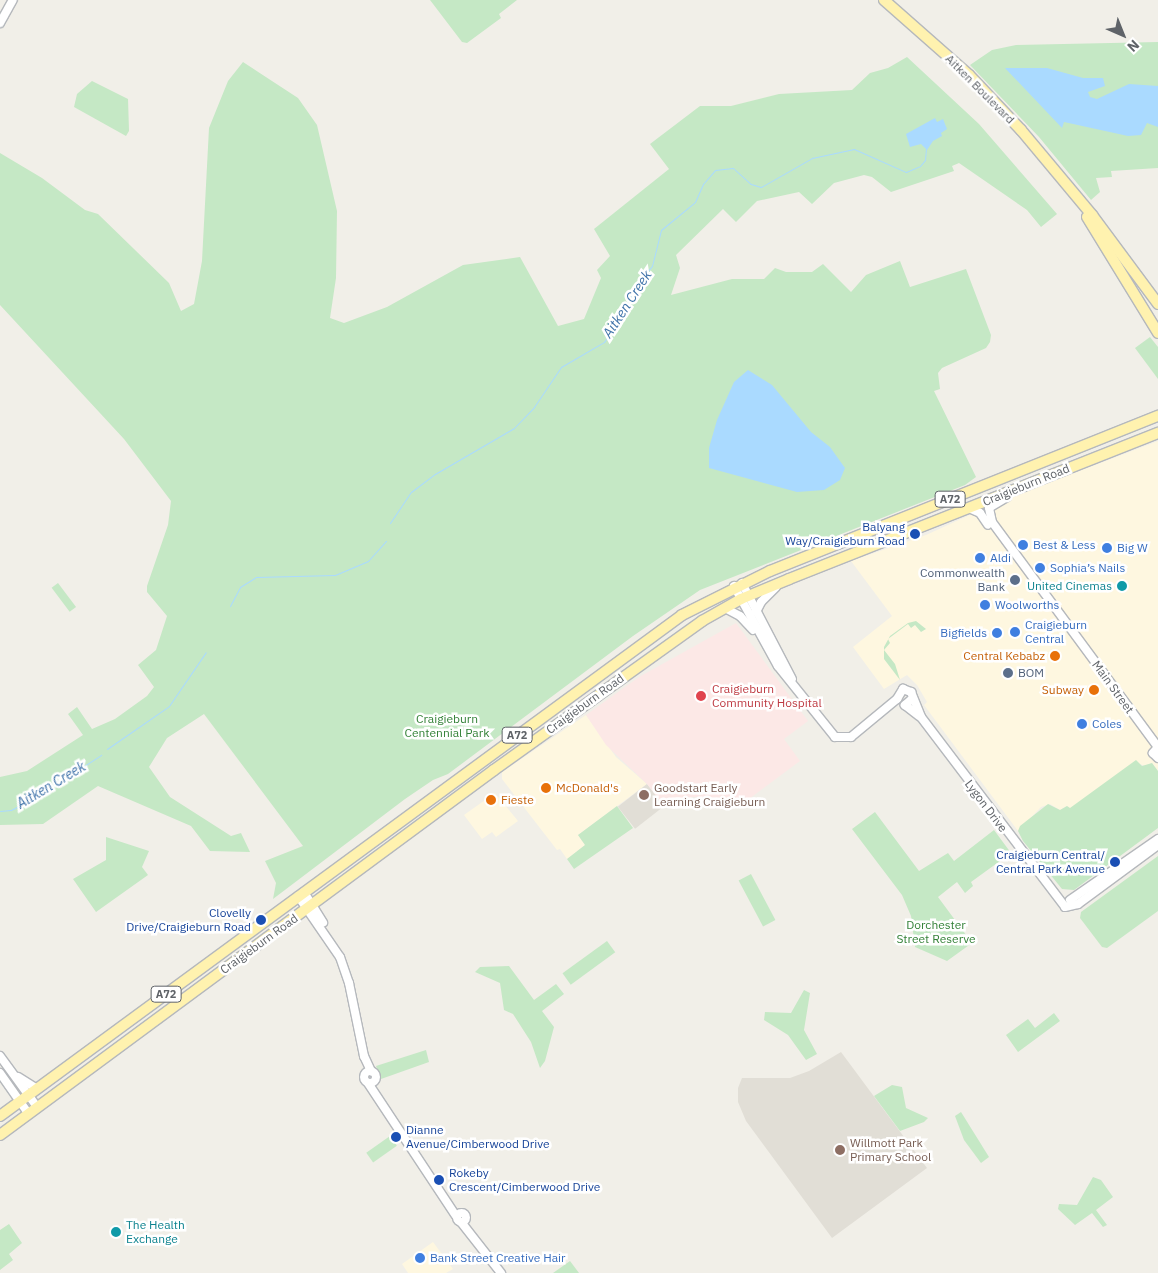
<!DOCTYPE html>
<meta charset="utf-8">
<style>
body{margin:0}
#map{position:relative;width:1158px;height:1273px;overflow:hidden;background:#f1efe8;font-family:"IBM Plex Sans",sans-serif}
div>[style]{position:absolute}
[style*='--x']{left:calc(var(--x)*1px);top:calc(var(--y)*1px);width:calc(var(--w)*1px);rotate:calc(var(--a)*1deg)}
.commercial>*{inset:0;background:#fef7e0}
.education>*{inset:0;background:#e1ded6;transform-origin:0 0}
.medical>*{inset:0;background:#fce8e6}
.green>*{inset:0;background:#c5e8c5;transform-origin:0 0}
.water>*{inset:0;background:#aadaff}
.stream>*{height:1px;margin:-0.5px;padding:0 0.5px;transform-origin:0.5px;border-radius:0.5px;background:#aadaff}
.roads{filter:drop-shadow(1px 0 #b5b8bc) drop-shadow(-1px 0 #b5b8bc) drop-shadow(0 1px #b5b8bc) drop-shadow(0 -1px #b5b8bc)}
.minor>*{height:8px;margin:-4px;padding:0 4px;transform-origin:4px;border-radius:4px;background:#fff}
.minor>.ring{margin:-4px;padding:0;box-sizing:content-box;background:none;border:8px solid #fff;border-radius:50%}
.major>*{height:10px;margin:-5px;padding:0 5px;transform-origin:5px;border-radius:5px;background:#fff2af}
.dots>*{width:14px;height:14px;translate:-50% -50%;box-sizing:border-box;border:2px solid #fff;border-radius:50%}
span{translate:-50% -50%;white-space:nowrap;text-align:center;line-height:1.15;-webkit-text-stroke:5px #fff;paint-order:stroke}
.shield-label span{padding:1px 4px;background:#fff;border:1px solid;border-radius:4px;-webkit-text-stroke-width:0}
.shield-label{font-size:11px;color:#5f6368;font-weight:700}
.street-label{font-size:12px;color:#5f6368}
.transit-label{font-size:12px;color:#164399}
.right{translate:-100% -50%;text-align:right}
.left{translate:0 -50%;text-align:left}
.shop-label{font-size:12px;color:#366cbe}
.service-label{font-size:12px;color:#4e5e75}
.culture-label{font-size:12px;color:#0d838f}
.food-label{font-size:12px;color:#c56008}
.health-label{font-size:12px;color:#be3a42}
.park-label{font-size:12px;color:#348238}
.education-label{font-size:12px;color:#785e54}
.water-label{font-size:14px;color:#4174aa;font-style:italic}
.north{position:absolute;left:1098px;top:10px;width:50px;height:50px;-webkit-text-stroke:4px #fff;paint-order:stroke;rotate:136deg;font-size:14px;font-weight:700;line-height:20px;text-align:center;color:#5f6368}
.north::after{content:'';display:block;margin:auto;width:18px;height:22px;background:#5f6368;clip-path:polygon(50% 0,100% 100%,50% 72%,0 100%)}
</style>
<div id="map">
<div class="commercial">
<div style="clip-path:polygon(1158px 441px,1158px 771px,1152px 763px,1145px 766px,1140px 764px,1070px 809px,1067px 806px,1060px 810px,1050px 804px,1041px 807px,1018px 831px,924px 705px,927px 702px,917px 685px,907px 675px,884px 689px,853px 647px,892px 616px,851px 561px,926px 535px,996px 503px)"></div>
<div style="clip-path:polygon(586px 715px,616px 757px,647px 784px,578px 835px,585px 845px,567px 859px,560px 849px,557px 850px,502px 779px,502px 772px)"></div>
<div style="clip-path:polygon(495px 793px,518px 821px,496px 837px,492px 832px,482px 839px,464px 815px)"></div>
<div style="clip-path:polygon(433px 1242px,453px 1269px,446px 1273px,408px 1273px,402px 1264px)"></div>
</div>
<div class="education">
<div style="left:647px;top:784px;width:28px;height:37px;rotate:52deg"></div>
<div style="clip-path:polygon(841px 1052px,927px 1168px,832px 1238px,746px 1121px,738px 1102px,738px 1088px,742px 1078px,790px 1078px,809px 1071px)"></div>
</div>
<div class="medical">
<div style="clip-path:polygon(736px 623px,808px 721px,784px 739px,800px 761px,749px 799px,692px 797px,664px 806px,647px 784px,606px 745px,586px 715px,639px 677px)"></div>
</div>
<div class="green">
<div style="clip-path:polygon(430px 0,517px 0,499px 14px,501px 18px,467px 43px,462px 42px)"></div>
<div style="clip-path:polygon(1158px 42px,1158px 168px,1111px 171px,1112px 177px,1096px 178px,1100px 192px,1091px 200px,1039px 137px,970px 65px,992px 50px,1016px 45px)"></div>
<div style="clip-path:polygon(907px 57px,979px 124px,1057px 214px,1041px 227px,1027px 210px,959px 163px,952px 166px,954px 171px,891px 192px,872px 177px,864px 175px,834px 183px,812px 204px,799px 192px,757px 201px,736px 222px,723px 209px,676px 255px,680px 268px,671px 295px,732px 279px,764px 279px,775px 268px,786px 272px,812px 272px,823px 264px,851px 292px,866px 275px,900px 261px,910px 287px,966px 269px,991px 335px,990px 342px,986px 348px,942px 368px,938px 373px,940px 389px,934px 391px,976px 477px,965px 485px,700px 590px,633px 636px,448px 774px,433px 780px,405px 799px,273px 899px,276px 883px,265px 861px,303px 846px,204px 714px,167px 738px,149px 767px,170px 797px,231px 836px,241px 833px,250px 852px,210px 851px,191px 826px,98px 786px,43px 824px,0 825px,0 777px,27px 771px,83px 735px,68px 714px,77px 707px,92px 729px,115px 719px,147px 696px,154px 687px,138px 665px,156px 650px,167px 616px,147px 592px,147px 586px,168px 525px,171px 501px,124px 439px,0 305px,0 153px,42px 178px,85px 210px,98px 214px,169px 283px,181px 311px,194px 304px,202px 261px,209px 128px,228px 81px,243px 62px,298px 98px,317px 125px,337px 211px,336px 278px,330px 318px,344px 323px,387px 307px,463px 265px,520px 257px,558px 326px,584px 319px,601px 278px,597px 270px,610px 256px,594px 229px,669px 169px,650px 144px,700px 106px,731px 106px,779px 94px,852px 90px,870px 73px,888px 68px)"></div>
<div style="clip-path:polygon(92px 81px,128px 99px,129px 131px,126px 136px,74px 107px,77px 94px)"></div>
<div style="clip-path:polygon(1150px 337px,1158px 347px,1158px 379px,1135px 348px)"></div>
<div style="left:58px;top:583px;width:30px;height:8px;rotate:53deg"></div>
<div style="clip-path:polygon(916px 621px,926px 629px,921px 632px,915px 625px,911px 628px,908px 624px,888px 639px,890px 643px,884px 650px,895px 664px,900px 680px,884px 659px,884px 647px,890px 636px,908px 623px)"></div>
<div style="clip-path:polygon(1136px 760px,1142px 766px,1152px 763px,1158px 771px,1158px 828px,1074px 890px,1062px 889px,1023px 841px,1018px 831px,1020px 826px,1048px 804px,1060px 810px,1067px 806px,1070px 808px)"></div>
<div style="clip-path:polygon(617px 806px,633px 828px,574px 869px,567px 859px,585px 845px,578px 835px)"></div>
<div style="clip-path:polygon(875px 812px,919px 871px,948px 853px,954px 861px,994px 830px,1011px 853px,971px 882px,973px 886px,965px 893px,957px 882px,938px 897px,972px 943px,947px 961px,915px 947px,911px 916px,902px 895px,852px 829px)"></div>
<div style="clip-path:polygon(106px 837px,149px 851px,142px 867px,148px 875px,96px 912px,73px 879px,106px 860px)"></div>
<div style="clip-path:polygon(1158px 856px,1158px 911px,1107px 948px,1102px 947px,1080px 918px,1081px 912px)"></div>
<div style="left:751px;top:874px;width:52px;height:14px;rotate:62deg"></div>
<div style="left:607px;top:941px;width:14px;height:55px;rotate:54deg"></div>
<div style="clip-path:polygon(509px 966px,534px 1000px,556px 984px,564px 994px,542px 1011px,554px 1027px,545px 1061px,540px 1068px,531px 1042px,513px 1014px,504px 1010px,500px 983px,475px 972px,480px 967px)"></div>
<div style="clip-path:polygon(804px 990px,810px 993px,804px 1030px,817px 1054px,806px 1060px,788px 1035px,764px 1020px,765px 1012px,791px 1013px)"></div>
<div style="clip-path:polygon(1054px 1013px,1060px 1021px,1018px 1052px,1006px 1035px,1028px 1019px,1035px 1028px)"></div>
<div style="clip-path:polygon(426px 1050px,429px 1062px,381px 1079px,376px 1066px)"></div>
<div style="clip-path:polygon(892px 1085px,902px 1087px,906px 1108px,928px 1118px,924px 1122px,900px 1131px,874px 1096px)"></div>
<div style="clip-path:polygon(961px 1112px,989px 1157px,981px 1163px,964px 1140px,955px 1116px)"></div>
<div style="left:390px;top:1136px;width:12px;height:29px;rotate:55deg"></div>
<div style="clip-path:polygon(1093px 1177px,1101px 1180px,1113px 1197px,1096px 1210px,1107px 1225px,1103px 1227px,1092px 1213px,1075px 1225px,1058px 1209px,1059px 1204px,1077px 1205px)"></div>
<div style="clip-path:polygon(9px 1224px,22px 1243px,9px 1254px,13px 1260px,0 1270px,0 1230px)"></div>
<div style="clip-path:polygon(570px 1261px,579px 1273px,553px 1273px)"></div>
</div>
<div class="water">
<div style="clip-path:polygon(1005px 68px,1047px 68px,1083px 78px,1103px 78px,1105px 86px,1088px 92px,1090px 97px,1097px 99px,1129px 84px,1158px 86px,1158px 127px,1147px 123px,1141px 135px,1128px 136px,1064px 122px,1062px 128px)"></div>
<div style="clip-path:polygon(935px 118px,937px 122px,943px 119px,947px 129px,941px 133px,942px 136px,933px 141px,927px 150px,921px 144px,910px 147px,906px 134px)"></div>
<div style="clip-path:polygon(748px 370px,772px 385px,811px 432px,830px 447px,845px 468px,840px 480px,824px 490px,797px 492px,709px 468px,709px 448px,717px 420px,734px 382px)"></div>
</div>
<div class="stream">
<div style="--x:390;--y:523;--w:37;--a:-56"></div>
<div style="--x:411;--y:492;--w:30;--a:-37"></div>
<div style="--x:435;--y:474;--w:91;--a:-30.2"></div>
<div style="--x:514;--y:428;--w:29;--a:-46"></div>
<div style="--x:534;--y:407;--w:48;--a:-56"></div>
<div style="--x:561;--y:367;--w:50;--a:-30.2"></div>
<div style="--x:604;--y:342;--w:32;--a:-55"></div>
<div style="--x:622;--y:316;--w:34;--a:-66"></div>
<div style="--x:636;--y:285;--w:25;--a:-50"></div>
<div style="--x:652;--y:266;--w:37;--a:-76"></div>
<div style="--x:661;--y:230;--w:44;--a:-39.5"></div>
<div style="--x:695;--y:202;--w:20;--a:-66"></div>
<div style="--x:703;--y:184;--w:18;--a:-49"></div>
<div style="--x:715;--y:170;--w:18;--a:-6"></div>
<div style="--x:733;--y:168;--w:24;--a:42"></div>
<div style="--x:751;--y:184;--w:10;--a:17"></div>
<div style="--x:761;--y:187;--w:59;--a:-29.6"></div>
<div style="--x:812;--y:158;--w:43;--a:-12.1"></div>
<div style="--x:854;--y:149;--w:57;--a:23.9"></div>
<div style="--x:906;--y:172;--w:15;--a:-23"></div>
<div style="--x:920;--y:166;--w:8;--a:-50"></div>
<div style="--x:925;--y:160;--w:11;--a:-85"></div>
<div style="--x:230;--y:606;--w:21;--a:-62"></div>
<div style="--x:240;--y:587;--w:19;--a:-32"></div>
<div style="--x:256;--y:577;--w:79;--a:-1.5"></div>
<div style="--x:335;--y:575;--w:36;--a:-23"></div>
<div style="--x:368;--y:561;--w:27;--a:-48"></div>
<div style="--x:107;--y:749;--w:75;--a:-34.7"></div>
<div style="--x:169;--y:706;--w:65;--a:-55.6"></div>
<div style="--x:0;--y:811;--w:11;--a:-5"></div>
<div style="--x:11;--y:810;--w:27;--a:-27"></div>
<div style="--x:35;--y:798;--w:79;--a:-33.1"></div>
</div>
<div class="roads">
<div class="minor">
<div style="--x:0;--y:23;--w:26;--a:-61"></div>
<div style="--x:1007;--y:497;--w:21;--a:149"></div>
<div style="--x:989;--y:508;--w:14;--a:78"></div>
<div style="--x:992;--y:522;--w:280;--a:53.6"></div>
<div style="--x:969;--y:508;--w:12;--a:24"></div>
<div style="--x:980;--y:513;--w:14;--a:56"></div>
<div style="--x:742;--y:583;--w:108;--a:62.5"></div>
<div style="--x:734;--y:586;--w:91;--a:61.2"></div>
<div style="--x:778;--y:666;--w:91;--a:51.2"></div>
<div style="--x:835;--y:737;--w:16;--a:0"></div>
<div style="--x:851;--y:737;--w:60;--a:-39.6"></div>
<div style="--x:725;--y:608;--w:17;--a:28"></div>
<div style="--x:740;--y:616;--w:19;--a:47"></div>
<div style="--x:756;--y:612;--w:11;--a:-63"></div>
<div style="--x:761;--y:602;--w:21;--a:-45"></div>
<div style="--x:913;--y:698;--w:11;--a:139"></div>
<div style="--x:905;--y:705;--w:18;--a:38"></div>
<div style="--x:897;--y:699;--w:12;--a:-59"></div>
<div style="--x:903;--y:689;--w:9;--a:21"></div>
<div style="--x:911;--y:692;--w:27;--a:68"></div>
<div style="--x:921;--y:717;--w:238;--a:52.8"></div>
<div style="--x:1065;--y:907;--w:13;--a:-13"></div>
<div style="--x:1078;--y:904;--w:99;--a:-36.4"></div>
<div style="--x:1158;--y:747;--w:8;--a:130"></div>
<div style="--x:1153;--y:753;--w:7;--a:45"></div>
<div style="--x:304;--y:892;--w:36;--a:58"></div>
<div style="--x:298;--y:896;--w:74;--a:55.5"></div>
<div style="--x:340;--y:957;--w:28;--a:71"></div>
<div style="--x:349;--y:983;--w:75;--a:78.4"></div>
<div style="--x:364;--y:1056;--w:17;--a:65"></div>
<div style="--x:1070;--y:900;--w:107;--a:-34.7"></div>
<div style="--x:0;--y:1056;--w:63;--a:54"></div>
<div class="ring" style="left:364px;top:1071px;width:4px;height:4px"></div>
<div style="--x:0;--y:1073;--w:49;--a:55"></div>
<div style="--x:18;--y:1077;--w:22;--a:32"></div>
<div style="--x:368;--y:1083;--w:159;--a:56.5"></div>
<div class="ring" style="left:456.5px;top:1212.5px;width:1px;height:1px"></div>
<div style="--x:461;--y:1222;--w:65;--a:51.9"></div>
</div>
<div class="major">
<div style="--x:884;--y:0;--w:113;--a:41.4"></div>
<div style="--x:969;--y:75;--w:76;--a:46.6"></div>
<div style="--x:1021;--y:130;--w:111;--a:50.1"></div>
<div style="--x:1092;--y:215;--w:111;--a:53.4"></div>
<div style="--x:1087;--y:217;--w:136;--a:58.5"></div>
<div style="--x:0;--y:1116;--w:846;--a:-36.3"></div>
<div style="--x:682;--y:615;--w:98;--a:-26.6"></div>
<div style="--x:770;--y:571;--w:418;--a:-21.8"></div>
<div style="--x:0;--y:1135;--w:614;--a:-36.46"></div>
<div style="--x:494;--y:770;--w:256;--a:-35.6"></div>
<div style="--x:702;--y:621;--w:45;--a:-29.4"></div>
<div style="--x:741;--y:599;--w:52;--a:-22.6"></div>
<div style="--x:789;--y:579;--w:397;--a:-21.6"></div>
</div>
</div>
<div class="dots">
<div style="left:915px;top:534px;background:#1a4fb4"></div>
<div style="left:1023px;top:545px;background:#3f7fe0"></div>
<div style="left:1107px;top:548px;background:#3f7fe0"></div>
<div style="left:980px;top:558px;background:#3f7fe0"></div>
<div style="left:1040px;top:568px;background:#3f7fe0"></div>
<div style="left:1015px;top:580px;background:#5c6f8a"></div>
<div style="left:1122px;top:586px;background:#0f9aa8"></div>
<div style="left:985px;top:605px;background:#3f7fe0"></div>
<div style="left:1015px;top:632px;background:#3f7fe0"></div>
<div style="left:997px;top:633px;background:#3f7fe0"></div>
<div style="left:1055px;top:656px;background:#e8710a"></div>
<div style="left:1008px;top:673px;background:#5c6f8a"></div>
<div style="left:1094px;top:690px;background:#e8710a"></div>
<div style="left:701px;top:696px;background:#e0444e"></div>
<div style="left:1082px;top:724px;background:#3f7fe0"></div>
<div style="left:546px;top:788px;background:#e8710a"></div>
<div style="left:644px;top:795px;background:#8d6e63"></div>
<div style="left:491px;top:800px;background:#e8710a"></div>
<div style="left:1115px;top:862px;background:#1a4fb4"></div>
<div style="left:261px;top:920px;background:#1a4fb4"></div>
<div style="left:396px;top:1137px;background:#1a4fb4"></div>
<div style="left:840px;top:1150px;background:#8d6e63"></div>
<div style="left:439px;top:1180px;background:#1a4fb4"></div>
<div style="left:116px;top:1232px;background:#0f9aa8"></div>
<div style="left:420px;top:1258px;background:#3f7fe0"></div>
</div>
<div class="shield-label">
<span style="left:950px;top:499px">A72</span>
<span style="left:517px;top:735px">A72</span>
<span style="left:166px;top:994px">A72</span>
</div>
<div class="street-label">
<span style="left:980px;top:89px;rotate:45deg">Aitken Boulevard</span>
<span style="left:1026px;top:485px;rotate:-22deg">Craigieburn Road</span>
<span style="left:1113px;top:687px;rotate:54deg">Main Street</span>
<span style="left:585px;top:704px;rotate:-36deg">Craigieburn Road</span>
<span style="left:986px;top:806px;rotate:53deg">Lygon Drive</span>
<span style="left:259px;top:944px;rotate:-36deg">Craigieburn Road</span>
</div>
<div class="transit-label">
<span class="right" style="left:905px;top:534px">Balyang<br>Way/Craigieburn Road</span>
<span class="right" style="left:1105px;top:862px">Craigieburn Central/<br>Central Park Avenue</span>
<span class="right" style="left:251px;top:920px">Clovelly<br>Drive/Craigieburn Road</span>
<span class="left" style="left:406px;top:1137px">Dianne<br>Avenue/Cimberwood Drive</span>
<span class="left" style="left:449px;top:1180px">Rokeby<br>Crescent/Cimberwood Drive</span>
</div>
<div class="shop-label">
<span class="left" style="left:1033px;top:545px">Best &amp; Less</span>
<span class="left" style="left:1117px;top:548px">Big W</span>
<span class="left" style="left:990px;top:558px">Aldi</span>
<span class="left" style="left:1050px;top:568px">Sophia’s Nails</span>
<span class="left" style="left:995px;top:605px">Woolworths</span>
<span class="left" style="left:1025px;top:632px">Craigieburn<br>Central</span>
<span class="right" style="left:987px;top:633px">Bigfields</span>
<span class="left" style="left:1092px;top:724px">Coles</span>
<span class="left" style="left:430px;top:1258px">Bank Street Creative Hair</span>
</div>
<div class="service-label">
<span class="right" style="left:1005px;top:580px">Commonwealth<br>Bank</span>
<span class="left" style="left:1018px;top:673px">BOM</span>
</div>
<div class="culture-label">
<span class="right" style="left:1112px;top:586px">United Cinemas</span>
<span class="left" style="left:126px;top:1232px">The Health<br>Exchange</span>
</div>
<div class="food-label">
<span class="right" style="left:1045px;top:656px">Central Kebabz</span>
<span class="right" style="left:1084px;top:690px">Subway</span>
<span class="left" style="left:556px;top:788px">McDonald's</span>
<span class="left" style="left:501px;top:800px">Fieste</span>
</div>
<div class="health-label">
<span class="left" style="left:712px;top:696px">Craigieburn<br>Community Hospital</span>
</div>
<div class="park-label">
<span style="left:447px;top:726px">Craigieburn<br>Centennial Park</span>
<span style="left:936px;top:932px">Dorchester<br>Street Reserve</span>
</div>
<div class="education-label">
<span class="left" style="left:654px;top:795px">Goodstart Early<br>Learning Craigieburn</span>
<span class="left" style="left:850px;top:1150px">Willmott Park<br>Primary School</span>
</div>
<div class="water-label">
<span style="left:627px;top:304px;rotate:-57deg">Aitken Creek</span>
<span style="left:51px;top:785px;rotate:-31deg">Aitken Creek</span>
</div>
<div class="north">N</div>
</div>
